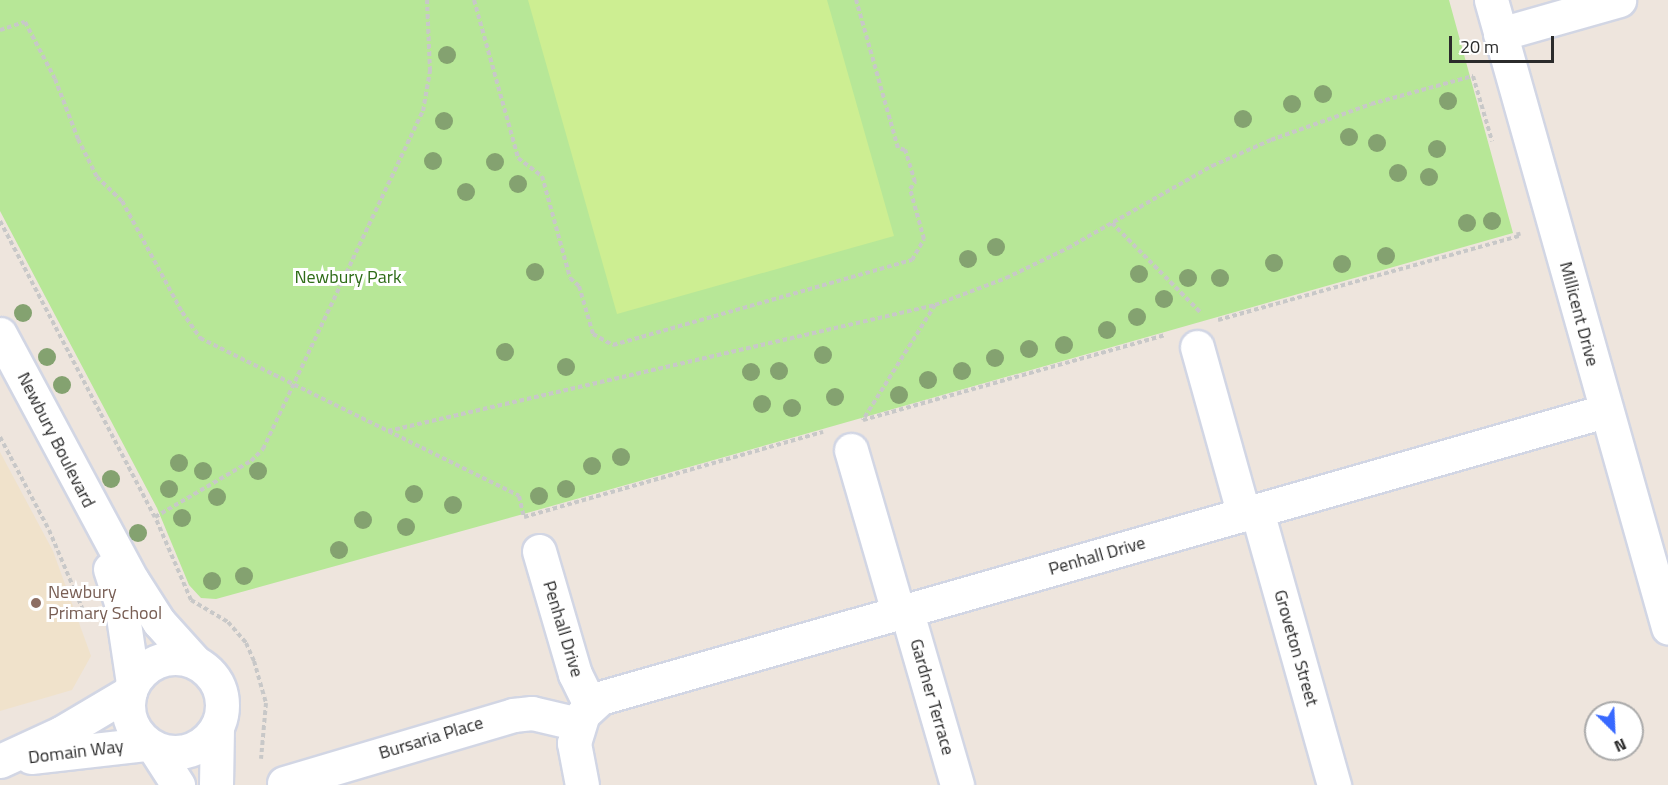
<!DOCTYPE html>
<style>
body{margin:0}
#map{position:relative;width:1668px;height:785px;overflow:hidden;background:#eee5dd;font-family:"Titillium Web",sans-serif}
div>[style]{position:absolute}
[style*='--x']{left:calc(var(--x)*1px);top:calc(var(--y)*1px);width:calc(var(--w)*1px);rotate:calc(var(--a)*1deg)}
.education>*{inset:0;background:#f0e2cb}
.green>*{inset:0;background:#b7e797}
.pitch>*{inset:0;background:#cdee92}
.path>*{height:4px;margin-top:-2px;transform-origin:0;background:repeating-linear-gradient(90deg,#c8c8c8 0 4.5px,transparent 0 7.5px)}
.roads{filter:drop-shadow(2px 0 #d2d6e4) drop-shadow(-2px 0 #d2d6e4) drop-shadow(0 2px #d2d6e4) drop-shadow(0 -2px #d2d6e4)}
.minor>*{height:33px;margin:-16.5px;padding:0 16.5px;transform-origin:16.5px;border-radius:16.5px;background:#fff}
.minor>.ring{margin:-16.5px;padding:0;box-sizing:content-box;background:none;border:33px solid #fff;border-radius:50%}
.trees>*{width:18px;height:18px;margin:-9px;border-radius:50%;background:#84a270}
.dots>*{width:16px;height:16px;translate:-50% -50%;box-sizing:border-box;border:3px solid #fff;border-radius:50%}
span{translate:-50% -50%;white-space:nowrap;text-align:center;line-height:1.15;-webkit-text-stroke:6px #fff;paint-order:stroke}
.park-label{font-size:18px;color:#2e6c17}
.street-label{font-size:18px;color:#2b2b2b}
.education-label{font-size:18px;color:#785e54}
.left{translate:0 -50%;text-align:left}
.north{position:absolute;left:1584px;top:701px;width:60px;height:60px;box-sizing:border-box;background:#fff;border:2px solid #aaa;border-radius:50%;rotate:156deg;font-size:16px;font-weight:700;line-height:24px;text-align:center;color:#2b2b2b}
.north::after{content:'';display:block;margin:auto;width:21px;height:27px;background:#3869ff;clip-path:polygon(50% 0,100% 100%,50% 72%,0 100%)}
.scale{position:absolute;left:1449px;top:36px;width:105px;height:27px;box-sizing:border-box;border:3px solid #2b2b2b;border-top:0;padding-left:8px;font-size:18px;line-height:21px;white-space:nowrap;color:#2b2b2b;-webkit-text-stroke:4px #fff;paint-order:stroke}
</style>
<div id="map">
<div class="education">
<div style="clip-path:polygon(0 452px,53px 551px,91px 656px,72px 690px,0 711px)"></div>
</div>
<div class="green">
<div style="clip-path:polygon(0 0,1449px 0,1513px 233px,527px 513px,216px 599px,201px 598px,189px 585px,157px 508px,0 211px)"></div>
</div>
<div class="pitch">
<div style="clip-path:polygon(528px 0,827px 0,894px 236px,617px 314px)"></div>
</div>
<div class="path">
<div style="--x:474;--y:0;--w:164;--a:74.4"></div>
<div style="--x:518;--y:158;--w:30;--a:37"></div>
<div style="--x:542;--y:176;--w:106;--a:74.6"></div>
<div style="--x:570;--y:278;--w:12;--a:42"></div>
<div style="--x:579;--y:286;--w:50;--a:73.7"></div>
<div style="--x:593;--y:334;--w:23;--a:29"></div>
<div style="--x:613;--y:345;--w:311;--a:-15.9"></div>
<div style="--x:912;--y:260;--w:24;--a:-60"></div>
<div style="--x:924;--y:239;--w:52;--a:-105.6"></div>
<div style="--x:910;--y:189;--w:9;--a:-54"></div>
<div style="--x:915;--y:182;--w:34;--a:-107"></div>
<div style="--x:905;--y:150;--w:7;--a:-164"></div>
<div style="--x:898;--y:148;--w:154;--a:-105.8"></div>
<div style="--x:0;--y:30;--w:26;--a:-18"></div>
<div style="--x:25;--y:22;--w:64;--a:62.2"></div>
<div style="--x:55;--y:79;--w:64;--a:69"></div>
<div style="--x:78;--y:139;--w:42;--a:63.4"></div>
<div style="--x:97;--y:177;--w:35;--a:44"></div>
<div style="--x:122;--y:201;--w:126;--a:61.6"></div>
<div style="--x:182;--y:312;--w:32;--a:55"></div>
<div style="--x:200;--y:338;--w:356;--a:26.3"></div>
<div style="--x:519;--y:496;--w:22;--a:77"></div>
<div style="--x:524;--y:517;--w:311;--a:-15.9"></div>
<div style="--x:0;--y:221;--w:334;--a:62.4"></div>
<div style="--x:1112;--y:223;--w:127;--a:45.3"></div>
<div style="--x:935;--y:305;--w:136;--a:122.1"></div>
<div style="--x:863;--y:420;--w:314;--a:-15.7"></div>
<div style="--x:1218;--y:320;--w:313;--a:-15.6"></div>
<div style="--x:1519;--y:236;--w:4;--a:-104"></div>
<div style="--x:388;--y:431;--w:561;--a:-12.97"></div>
<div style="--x:935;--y:305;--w:76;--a:-20.8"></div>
<div style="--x:1006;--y:278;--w:69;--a:-25.8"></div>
<div style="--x:1068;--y:248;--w:166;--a:-29.7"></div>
<div style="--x:1212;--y:166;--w:64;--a:-23.8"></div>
<div style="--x:1271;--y:140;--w:106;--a:-19.8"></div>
<div style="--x:1371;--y:104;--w:106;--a:-15.4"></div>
<div style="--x:1473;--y:76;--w:68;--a:73.7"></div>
<div style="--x:0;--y:437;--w:105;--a:62.2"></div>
<div style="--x:49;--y:530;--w:95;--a:67"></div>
<div style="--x:191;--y:600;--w:90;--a:-113.4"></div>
<div style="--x:155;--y:517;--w:111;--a:-30.3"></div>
<div style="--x:251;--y:461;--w:17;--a:-45"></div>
<div style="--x:263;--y:449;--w:374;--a:-64.7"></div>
<div style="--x:423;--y:111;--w:41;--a:-80.1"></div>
<div style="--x:430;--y:71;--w:71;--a:-92.4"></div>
<div style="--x:191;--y:600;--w:43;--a:30.7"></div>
<div style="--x:228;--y:622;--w:28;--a:49"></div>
<div style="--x:246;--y:643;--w:20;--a:66"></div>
<div style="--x:254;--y:661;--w:44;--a:74.1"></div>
<div style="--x:266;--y:703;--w:56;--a:95.1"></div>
</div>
<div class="roads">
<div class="minor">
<div style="--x:1491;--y:0;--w:652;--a:74.24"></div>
<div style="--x:1500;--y:34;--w:124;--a:-15.9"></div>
<div style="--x:0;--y:334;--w:279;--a:61.8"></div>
<div style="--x:132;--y:580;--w:50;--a:57.3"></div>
<div style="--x:159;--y:622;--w:54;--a:48"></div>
<div style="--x:1197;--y:347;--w:174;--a:74.4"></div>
<div style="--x:851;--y:450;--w:169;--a:73.8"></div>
<div style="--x:1257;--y:511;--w:285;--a:74.3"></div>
<div style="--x:539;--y:551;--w:128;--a:73.7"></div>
<div style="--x:575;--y:674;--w:34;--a:64"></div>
<div style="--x:110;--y:569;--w:36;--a:72"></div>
<div style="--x:121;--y:603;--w:81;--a:81.5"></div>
<div style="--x:906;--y:609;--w:183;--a:73.8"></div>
<div class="ring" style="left:128px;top:658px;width:61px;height:61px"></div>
<div style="--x:155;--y:749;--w:43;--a:57.4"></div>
<div style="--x:31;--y:757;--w:117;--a:-6.4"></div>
<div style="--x:0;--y:761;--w:67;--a:-24.7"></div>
<div style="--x:61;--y:733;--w:80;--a:-30.7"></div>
<div style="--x:284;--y:783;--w:239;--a:-16.5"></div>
<div style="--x:513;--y:715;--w:19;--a:-6"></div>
<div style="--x:532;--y:713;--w:48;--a:13.2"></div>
<div style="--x:216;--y:785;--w:56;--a:-89"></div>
<div style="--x:582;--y:785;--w:43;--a:-100.8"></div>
<div style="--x:574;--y:743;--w:30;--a:-73"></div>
<div style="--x:583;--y:714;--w:23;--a:-43"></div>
<div style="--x:600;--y:698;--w:1045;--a:-15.94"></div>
</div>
</div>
<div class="trees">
<div style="left:447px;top:55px"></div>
<div style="left:1323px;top:94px"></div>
<div style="left:1448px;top:101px"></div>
<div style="left:1292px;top:104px"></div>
<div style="left:1243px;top:119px"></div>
<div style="left:444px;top:121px"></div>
<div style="left:1349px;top:137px"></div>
<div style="left:1377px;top:143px"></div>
<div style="left:1437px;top:149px"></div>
<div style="left:433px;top:161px"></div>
<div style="left:495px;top:162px"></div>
<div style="left:1398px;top:173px"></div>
<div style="left:1429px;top:177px"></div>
<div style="left:518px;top:184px"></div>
<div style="left:466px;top:192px"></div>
<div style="left:1492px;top:221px"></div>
<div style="left:1467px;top:223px"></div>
<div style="left:996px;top:247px"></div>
<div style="left:1386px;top:256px"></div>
<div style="left:968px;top:259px"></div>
<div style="left:1274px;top:263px"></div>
<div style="left:1342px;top:264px"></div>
<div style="left:535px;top:272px"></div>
<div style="left:1139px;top:274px"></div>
<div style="left:1188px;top:278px"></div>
<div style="left:1220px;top:278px"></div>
<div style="left:1164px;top:299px"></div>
<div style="left:23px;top:313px"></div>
<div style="left:1137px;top:317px"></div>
<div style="left:1107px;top:330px"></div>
<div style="left:1064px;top:345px"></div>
<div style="left:1029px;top:349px"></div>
<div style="left:505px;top:352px"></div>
<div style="left:823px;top:355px"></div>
<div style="left:47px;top:357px"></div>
<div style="left:995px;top:358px"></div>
<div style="left:566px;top:367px"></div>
<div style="left:779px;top:371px"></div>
<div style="left:962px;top:371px"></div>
<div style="left:751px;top:372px"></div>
<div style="left:928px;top:380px"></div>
<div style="left:62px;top:385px"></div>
<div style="left:899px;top:395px"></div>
<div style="left:835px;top:397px"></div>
<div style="left:762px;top:404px"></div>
<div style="left:792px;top:408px"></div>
<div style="left:621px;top:457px"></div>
<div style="left:179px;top:463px"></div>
<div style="left:592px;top:466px"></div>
<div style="left:203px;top:471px"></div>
<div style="left:258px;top:471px"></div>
<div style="left:111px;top:479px"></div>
<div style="left:169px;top:489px"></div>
<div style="left:566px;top:489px"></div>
<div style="left:414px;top:494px"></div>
<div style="left:539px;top:496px"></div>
<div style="left:217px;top:497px"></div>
<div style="left:453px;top:505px"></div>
<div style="left:182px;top:518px"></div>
<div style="left:363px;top:520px"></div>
<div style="left:406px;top:527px"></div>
<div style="left:138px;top:533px"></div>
<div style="left:339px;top:550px"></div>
<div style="left:244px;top:576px"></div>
<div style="left:212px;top:581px"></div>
</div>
<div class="dots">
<div style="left:36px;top:603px;background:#8d6e63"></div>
</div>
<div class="park-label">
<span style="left:348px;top:277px">Newbury Park</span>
</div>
<div class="street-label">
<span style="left:1579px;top:314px;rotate:75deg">Millicent Drive</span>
<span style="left:56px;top:440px;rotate:63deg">Newbury Boulevard</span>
<span style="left:1097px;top:556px;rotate:-16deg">Penhall Drive</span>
<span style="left:563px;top:629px;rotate:73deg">Penhall Drive</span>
<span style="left:1296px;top:648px;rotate:74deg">Groveton Street</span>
<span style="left:932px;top:697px;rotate:74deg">Gardner Terrace</span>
<span style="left:431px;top:738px;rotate:-17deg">Bursaria Place</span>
<span style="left:76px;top:752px;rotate:-7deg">Domain Way</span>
</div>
<div class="education-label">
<span class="left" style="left:48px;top:603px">Newbury<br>Primary School</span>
</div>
<div class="north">N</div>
<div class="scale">20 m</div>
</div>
